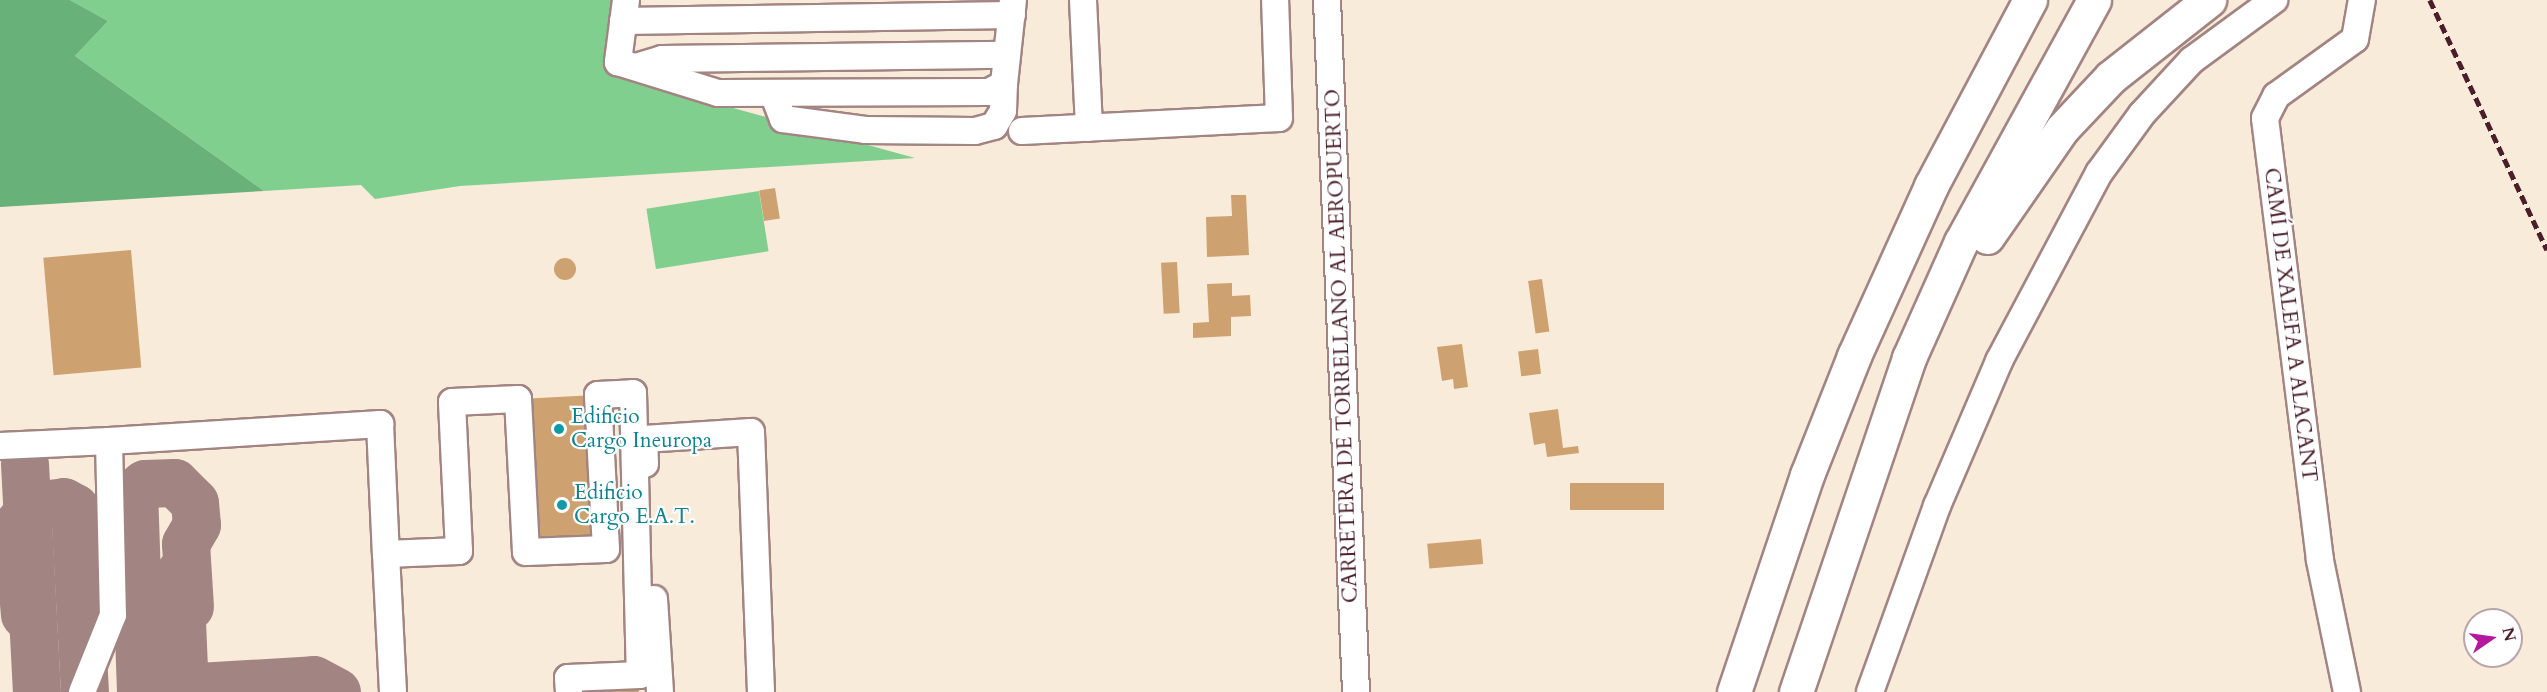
<!DOCTYPE html>
<meta charset="utf-8">
<style>
body{margin:0}
#map{position:relative;width:2547px;height:692px;overflow:hidden;background:#f9ebda;font-family:Cardo,serif}
div>[style]{position:absolute}
[style*='--x']{left:calc(var(--x)*1px);top:calc(var(--y)*1px);width:calc(var(--w)*1px);rotate:calc(var(--a)*1deg)}
.green>*{inset:0;background:#80cf8f;transform-origin:0 0}
.forest>*{inset:0;background:#68b27a}
.taxiway>*{height:48px;margin:-24px;padding:0 24px;transform-origin:24px;border-radius:24px;background:#a28582}
.building>*{inset:0;background:#cea170;transform-origin:0 0}
.round{border-radius:50%}
.roads{filter:drop-shadow(2px 0 #a28582) drop-shadow(-2px 0 #a28582) drop-shadow(0 2px #a28582) drop-shadow(0 -2px #a28582)}
.minor>*{height:26px;margin:-13px;padding:0 13px;transform-origin:13px;border-radius:13px;background:#fff}
.highway>*{height:33px;margin:-16.5px;padding:0 16.5px;transform-origin:16.5px;border-radius:16.5px;background:#fff}
.rail>*{height:4.5px;margin-top:-2.25px;transform-origin:0;background:repeating-linear-gradient(90deg,#4a1f2b 0 9px,transparent 0 13.5px)}
.dots>*{width:16px;height:16px;translate:-50% -50%;box-sizing:border-box;border:3px solid #fff;border-radius:50%}
span{translate:-50% -50%;white-space:nowrap;text-align:center;line-height:1.15;-webkit-text-stroke:4.5px #fff;paint-order:stroke}
.street-label{font-size:21px;color:#4a1f2b}
.culture-label{font-size:21px;color:#0d838f}
.left{translate:0 -50%;text-align:left}
.north{position:absolute;left:2463px;top:608px;width:60px;height:60px;box-sizing:border-box;background:#fff;border:2px solid #b7a5aa;border-radius:50%;rotate:77deg;font-size:16px;font-weight:700;line-height:24px;text-align:center;color:#4a1f2b}
.north::after{content:'';display:block;margin:auto;width:21px;height:27px;background:#b5179e;clip-path:polygon(50% 0,100% 100%,50% 72%,0 100%)}
</style>
<div id="map">
<div class="green">
<div style="clip-path:polygon(70px 0,620px 0,610px 74px,915px 158px,460px 186px,375px 199px,361px 185px,264px 191px,75px 56px,108px 21px)"></div>
<div style="left:759px;top:191px;width:61px;height:114px;rotate:81deg"></div>
</div>
<div class="forest">
<div style="clip-path:polygon(0 0,70px 0,108px 21px,75px 56px,264px 191px,0 207px)"></div>
</div>
<div class="taxiway">
<div style="--x:25;--y:464;--w:228;--a:87"></div>
<div style="--x:25;--y:615;--w:89;--a:-95.1"></div>
<div style="--x:17;--y:526;--w:26;--a:-51"></div>
<div style="--x:33;--y:506;--w:31;--a:-7"></div>
<div style="--x:64;--y:502;--w:13;--a:29"></div>
<div style="--x:75;--y:508;--w:184;--a:86.9"></div>
<div style="--x:168;--y:687;--w:24;--a:-48"></div>
<div style="--x:184;--y:669;--w:96;--a:-92.4"></div>
<div style="--x:148;--y:690;--w:166;--a:-3.4"></div>
<div style="--x:314;--y:680;--w:26;--a:28"></div>
<div style="--x:141;--y:692;--w:199;--a:-92"></div>
<div style="--x:134;--y:493;--w:14;--a:-39"></div>
<div style="--x:145;--y:484;--w:30;--a:-2"></div>
<div style="--x:175;--y:483;--w:28;--a:45"></div>
<div style="--x:195;--y:503;--w:22;--a:85"></div>
<div style="--x:197;--y:525;--w:22;--a:120"></div>
<div style="--x:186;--y:544;--w:63;--a:86.4"></div>
</div>
<div class="building">
<div style="left:775px;top:188px;width:31px;height:16px;rotate:81deg"></div>
<div style="clip-path:polygon(1231px 195px,1246px 195px,1249px 255px,1207px 257px,1206px 217px,1232px 216px)"></div>
<div style="left:131px;top:250px;width:118px;height:88px;rotate:85deg"></div>
<div class="round" style="left:554px;top:258px;width:22px;height:22px"></div>
<div style="left:1177px;top:262px;width:51px;height:16px;rotate:87deg"></div>
<div style="left:1542px;top:279px;width:53px;height:14px;rotate:82deg"></div>
<div style="clip-path:polygon(1232px 283px,1232px 296px,1250px 295px,1251px 316px,1231px 317px,1231px 336px,1193px 338px,1193px 323px,1209px 322px,1207px 284px)"></div>
<div style="clip-path:polygon(1462px 344px,1468px 387px,1454px 389px,1453px 379px,1442px 381px,1437px 347px)"></div>
<div style="left:1538px;top:349px;width:25px;height:20px;rotate:83deg"></div>
<div style="left:595px;top:395px;width:151px;height:75px;rotate:87deg"></div>
<div style="clip-path:polygon(1558px 409px,1563px 448px,1578px 446px,1579px 453px,1547px 457px,1545px 443px,1534px 445px,1529px 413px)"></div>
<div style="left:1570px;top:483px;width:94px;height:27px"></div>
<div style="left:1481px;top:539px;width:25px;height:54px;rotate:85deg"></div>
<div style="clip-path:polygon(638px 683px,639px 692px,575px 692px,574px 687px)"></div>
</div>
<div class="roads">
<div class="minor">
<div style="--x:626;--y:0;--w:63;--a:97.4"></div>
<div style="--x:618;--y:62;--w:105;--a:17.2"></div>
<div style="--x:718;--y:93;--w:271;--a:-0.2"></div>
<div style="--x:989;--y:92;--w:17;--a:-28"></div>
<div style="--x:1004;--y:84;--w:84;--a:-83.9"></div>
<div style="--x:1083;--y:0;--w:128;--a:87.3"></div>
<div style="--x:1327;--y:0;--w:693;--a:87.6"></div>
<div style="--x:623;--y:21;--w:389;--a:-0.9"></div>
<div style="--x:636;--y:67;--w:27;--a:-17"></div>
<div style="--x:662;--y:59;--w:345;--a:-0.7"></div>
<div style="--x:773;--y:93;--w:28;--a:69"></div>
<div style="--x:783;--y:119;--w:83;--a:7.6"></div>
<div style="--x:865;--y:130;--w:110;--a:0.5"></div>
<div style="--x:975;--y:131;--w:20;--a:-15"></div>
<div style="--x:994;--y:126;--w:17;--a:-59"></div>
<div style="--x:1003;--y:111;--w:27;--a:-88"></div>
<div style="--x:1022;--y:131;--w:257;--a:-2.9"></div>
<div style="--x:1279;--y:118;--w:118;--a:-91.9"></div>
<div style="--x:109;--y:441;--w:272;--a:-3.6"></div>
<div style="--x:380;--y:424;--w:130;--a:87.4"></div>
<div style="--x:0;--y:446;--w:109;--a:-2.6"></div>
<div style="--x:109;--y:441;--w:174;--a:88.7"></div>
<div style="--x:113;--y:615;--w:83;--a:111.9"></div>
<div style="--x:645;--y:464;--w:25;--a:-92"></div>
<div style="--x:644;--y:439;--w:107;--a:-3.7"></div>
<div style="--x:751;--y:432;--w:260;--a:87.8"></div>
<div style="--x:654;--y:599;--w:93;--a:86.3"></div>
<div style="--x:393;--y:692;--w:138;--a:-92.9"></div>
<div style="--x:386;--y:554;--w:73;--a:-2.4"></div>
<div style="--x:459;--y:551;--w:149;--a:-92.7"></div>
<div style="--x:452;--y:402;--w:66;--a:-2.6"></div>
<div style="--x:518;--y:399;--w:153;--a:87"></div>
<div style="--x:526;--y:552;--w:80;--a:-2.1"></div>
<div style="--x:606;--y:549;--w:154;--a:-93"></div>
<div style="--x:598;--y:395;--w:35;--a:-3"></div>
<div style="--x:633;--y:393;--w:282;--a:88.6"></div>
<div style="--x:640;--y:675;--w:72;--a:177.6"></div>
<div style="--x:568;--y:678;--w:14;--a:86"></div>
<div style="--x:1870;--y:692;--w:198;--a:-70.2"></div>
<div style="--x:1937;--y:506;--w:158;--a:-66.8"></div>
<div style="--x:1999;--y:361;--w:213;--a:-62"></div>
<div style="--x:2099;--y:173;--w:73;--a:-53.9"></div>
<div style="--x:2142;--y:114;--w:74;--a:-47.2"></div>
<div style="--x:2192;--y:60;--w:102;--a:-36.2"></div>
<div style="--x:2347;--y:692;--w:135;--a:-101.6"></div>
<div style="--x:2320;--y:560;--w:445;--a:-97.1"></div>
<div style="--x:2265;--y:118;--w:25;--a:-63"></div>
<div style="--x:2276;--y:96;--w:97;--a:-35.8"></div>
<div style="--x:2355;--y:39;--w:40;--a:-80"></div>
</div>
<div class="highway">
<div style="--x:1987;--y:237;--w:131;--a:-55.2"></div>
<div style="--x:2062;--y:129;--w:71;--a:-46.7"></div>
<div style="--x:2111;--y:77;--w:125;--a:-38.2"></div>
<div style="--x:1734;--y:692;--w:229;--a:-71.4"></div>
<div style="--x:1807;--y:475;--w:128;--a:-68.4"></div>
<div style="--x:1854;--y:356;--w:187;--a:-65.6"></div>
<div style="--x:1931;--y:186;--w:211;--a:-62"></div>
<div style="--x:1796;--y:692;--w:353;--a:-71.3"></div>
<div style="--x:1909;--y:358;--w:127;--a:-65.9"></div>
<div style="--x:1961;--y:242;--w:276;--a:-61.2"></div>
</div>
</div>
<div class="rail">
<div style="--x:2430;--y:0;--w:276;--a:64.9"></div>
</div>
<div class="dots">
<div style="left:559px;top:429px;background:#0f9aa8"></div>
<div style="left:562px;top:505px;background:#0f9aa8"></div>
</div>
<div class="street-label">
<span style="left:2290px;top:325px;rotate:83deg">CAMÍ DE XALEFA A ALACANT</span>
<span style="left:1342px;top:346px;rotate:-92deg">CARRETERA DE TORRELLANO AL AEROPUERTO</span>
</div>
<div class="culture-label">
<span class="left" style="left:571px;top:429px">Edificio<br>Cargo Ineuropa</span>
<span class="left" style="left:574px;top:505px">Edificio<br>Cargo E.A.T.</span>
</div>
<div class="north">N</div>
</div>
